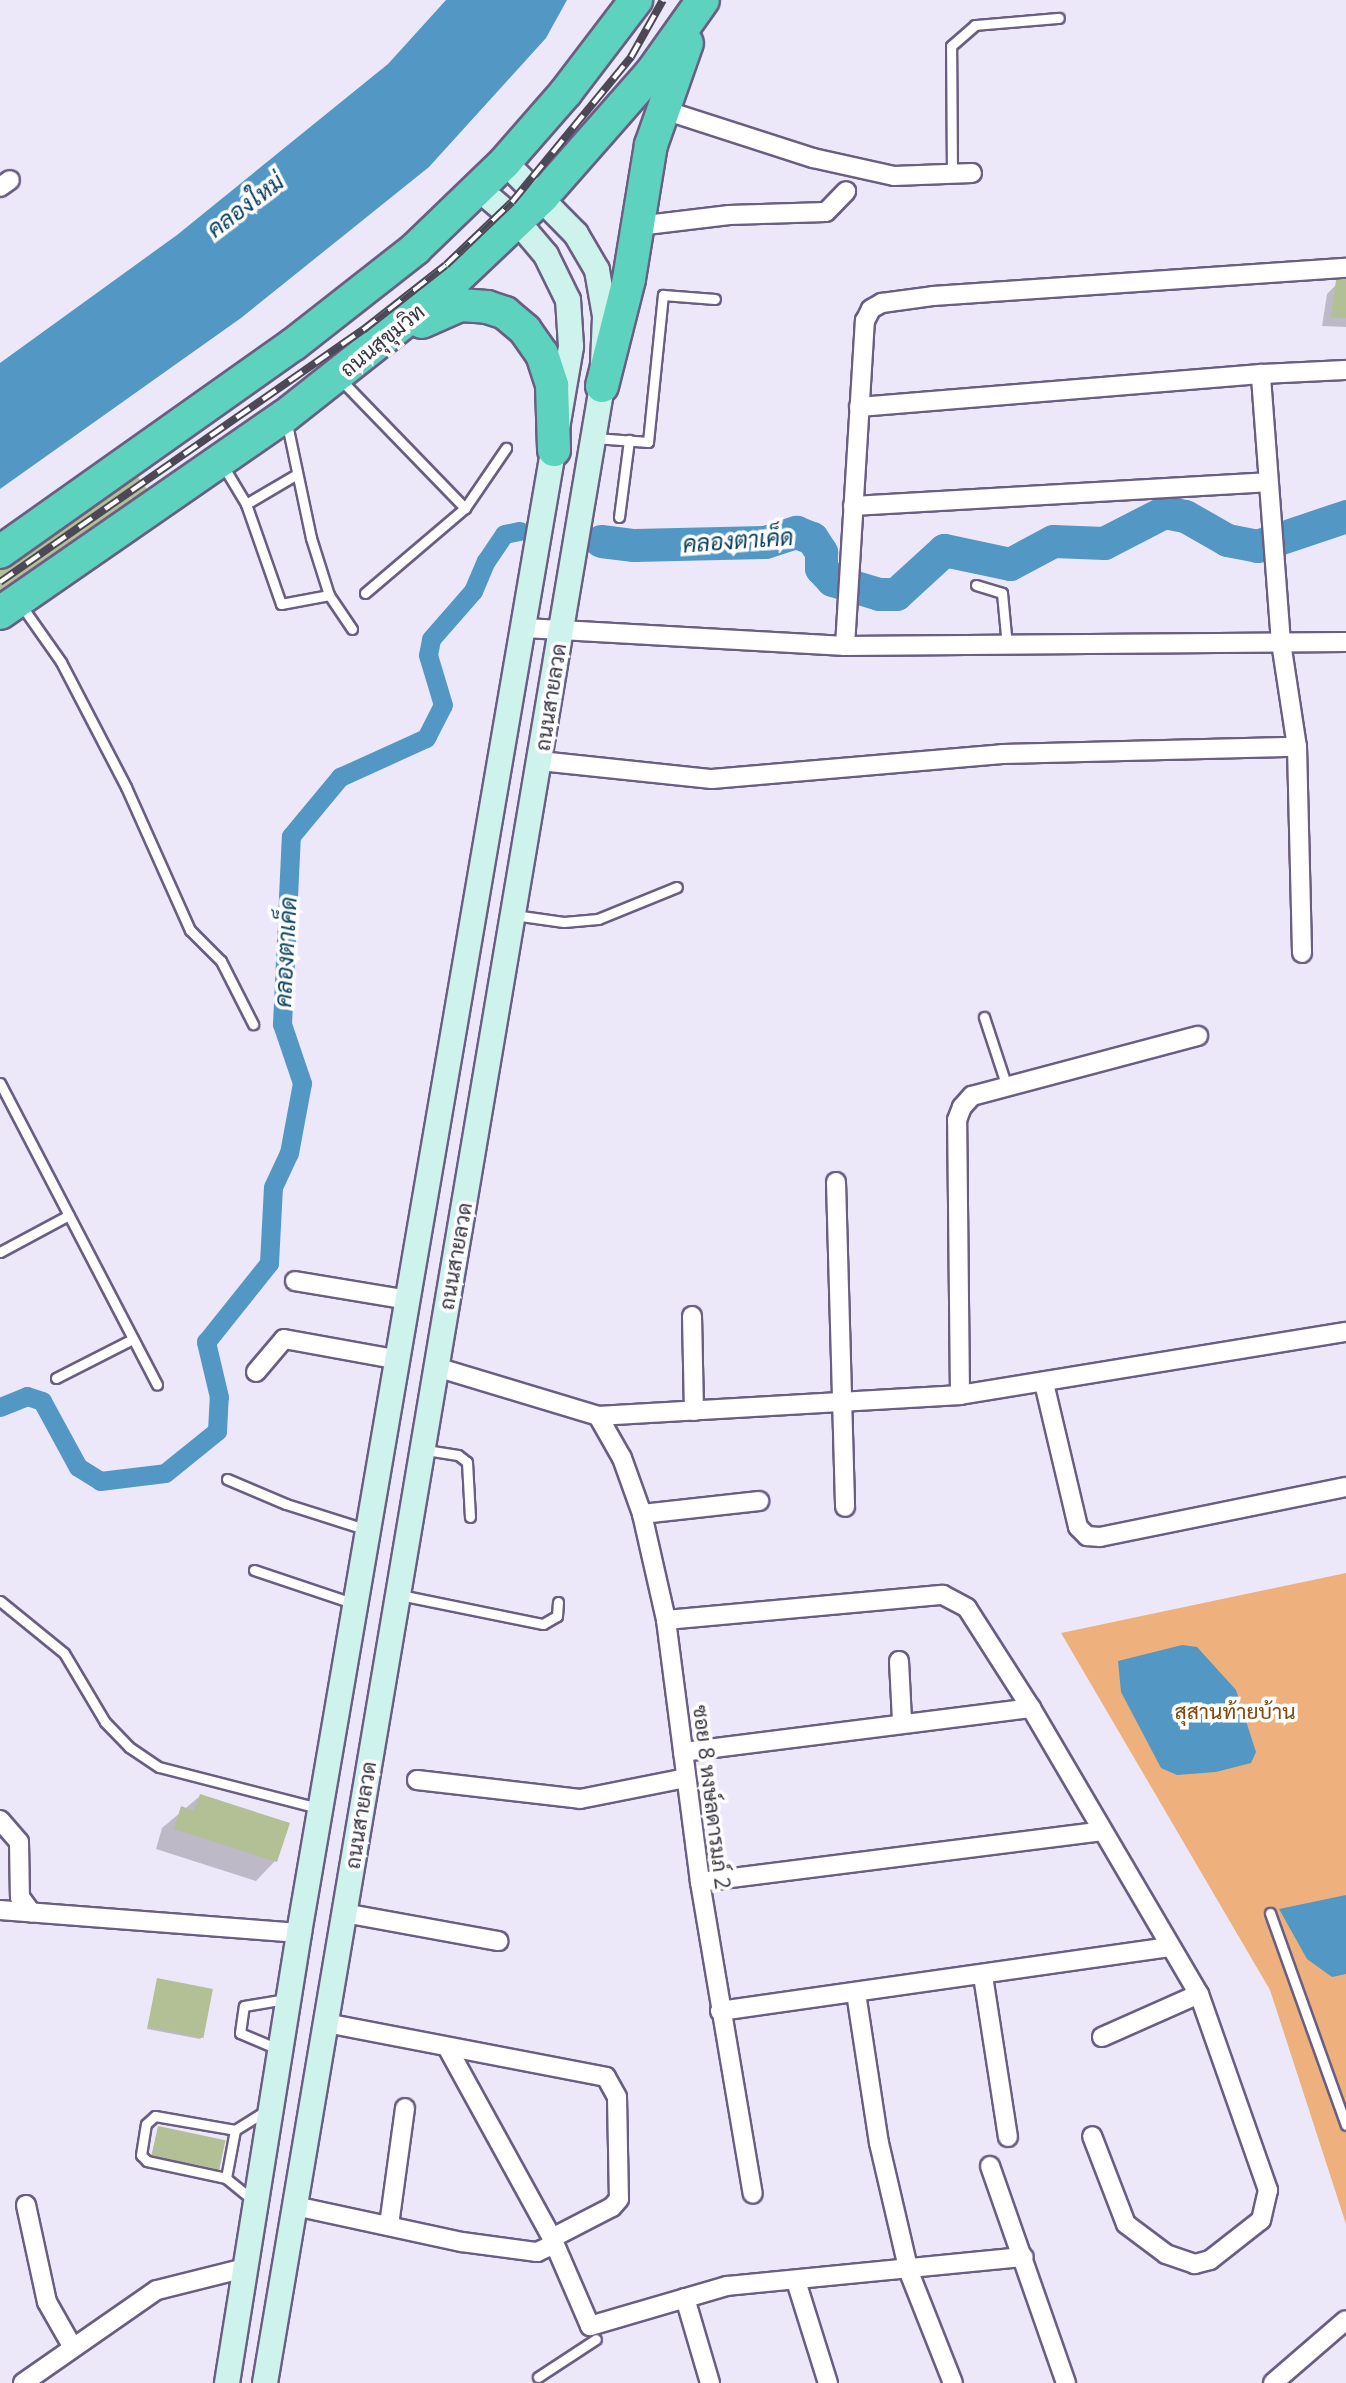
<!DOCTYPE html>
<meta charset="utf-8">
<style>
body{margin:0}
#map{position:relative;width:1346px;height:2383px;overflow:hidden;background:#ede8f9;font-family:"Open Sans",Sarabun,sans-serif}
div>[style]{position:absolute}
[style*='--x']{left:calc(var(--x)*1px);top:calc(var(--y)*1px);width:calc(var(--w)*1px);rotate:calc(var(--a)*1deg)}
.green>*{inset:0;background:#eeb17e}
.water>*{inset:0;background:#5397c5}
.shadow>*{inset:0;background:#0003}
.canal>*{height:19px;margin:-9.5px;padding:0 9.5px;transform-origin:9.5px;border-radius:9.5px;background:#5397c5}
.river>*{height:33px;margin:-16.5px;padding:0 16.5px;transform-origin:16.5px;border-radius:16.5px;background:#5397c5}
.building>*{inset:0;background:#b3bf95;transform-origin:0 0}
.roads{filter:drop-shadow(2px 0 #6a5e82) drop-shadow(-2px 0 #6a5e82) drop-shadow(0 2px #6a5e82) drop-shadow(0 -2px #6a5e82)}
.lane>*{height:9px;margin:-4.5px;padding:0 4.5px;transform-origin:4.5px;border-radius:4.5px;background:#fff}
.street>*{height:18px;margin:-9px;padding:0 9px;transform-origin:9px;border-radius:9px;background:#fff}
.secondary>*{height:24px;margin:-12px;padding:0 12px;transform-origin:12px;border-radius:12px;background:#cef2ec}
.highway>*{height:32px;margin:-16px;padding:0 16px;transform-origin:16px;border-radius:16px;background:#5dd2be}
.rail>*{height:8px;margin-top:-4px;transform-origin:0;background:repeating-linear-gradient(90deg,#fff 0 16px,#4d4858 0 32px);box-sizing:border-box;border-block:2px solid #4d4858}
span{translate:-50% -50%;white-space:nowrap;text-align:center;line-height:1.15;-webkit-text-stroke:7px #fff;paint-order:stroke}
.street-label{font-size:21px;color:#393444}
.park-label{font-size:21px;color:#80480a}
.water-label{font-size:23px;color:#043d5c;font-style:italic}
</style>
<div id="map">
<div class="green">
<div style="clip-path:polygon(1346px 1573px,1346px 2224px,1270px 1990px,1061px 1633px)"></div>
</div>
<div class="water">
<div style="clip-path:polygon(446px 0,567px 0,546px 38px,429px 167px,241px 318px,0 489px,0 363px,177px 235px,388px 64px)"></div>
<div style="clip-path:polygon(1182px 1645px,1197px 1647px,1236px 1690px,1256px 1752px,1251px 1763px,1216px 1772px,1177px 1775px,1161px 1768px,1121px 1692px,1118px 1661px)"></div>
<div style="clip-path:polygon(1346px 1895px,1346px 1974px,1332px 1977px,1307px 1959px,1279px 1909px)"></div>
</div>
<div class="shadow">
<div style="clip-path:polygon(1337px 284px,1346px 284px,1346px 327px,1322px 326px,1327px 294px)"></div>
<div style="clip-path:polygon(145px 489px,132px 502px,0 593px,0 572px)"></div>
<div style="clip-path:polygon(200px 1796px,275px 1861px,256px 1881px,156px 1849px,162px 1828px)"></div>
<div style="clip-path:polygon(158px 1980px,202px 2037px,200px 2039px,147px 2029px)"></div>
<div style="clip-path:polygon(158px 2128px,219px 2168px,151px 2157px)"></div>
</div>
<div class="canal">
<div style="--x:0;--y:1407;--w:29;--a:-22"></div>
<div style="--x:27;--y:1396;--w:16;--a:18"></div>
<div style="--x:42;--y:1401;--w:75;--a:61.4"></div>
<div style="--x:78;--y:1467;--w:26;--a:32"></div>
<div style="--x:100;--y:1481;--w:65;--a:-7"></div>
<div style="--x:165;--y:1473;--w:67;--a:-38.9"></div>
<div style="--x:217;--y:1431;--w:34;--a:-87"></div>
<div style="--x:219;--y:1397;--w:57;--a:-103.3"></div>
<div style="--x:206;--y:1342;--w:101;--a:-51.4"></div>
<div style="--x:269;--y:1263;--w:76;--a:-87"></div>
<div style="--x:273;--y:1187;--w:38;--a:-65"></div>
<div style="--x:289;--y:1153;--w:71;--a:-79.5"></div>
<div style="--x:302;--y:1083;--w:62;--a:-108.7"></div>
<div style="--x:282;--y:1024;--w:188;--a:-87.3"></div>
<div style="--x:291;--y:836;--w:77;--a:-50.3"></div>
<div style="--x:340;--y:777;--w:94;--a:-24.4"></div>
<div style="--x:426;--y:738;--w:37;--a:-63"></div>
<div style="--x:443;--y:705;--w:52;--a:-106.7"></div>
<div style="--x:428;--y:655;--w:16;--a:-79"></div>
<div style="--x:431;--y:639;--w:64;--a:-48.8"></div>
<div style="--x:473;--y:591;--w:33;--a:-67"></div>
<div style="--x:486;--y:561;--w:32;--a:-56"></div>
<div style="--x:504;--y:534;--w:16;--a:-11"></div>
</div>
<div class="river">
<div style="--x:601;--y:541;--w:33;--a:7"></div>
<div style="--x:634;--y:545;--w:131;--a:-1.3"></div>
<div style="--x:765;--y:542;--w:33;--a:-18"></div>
<div style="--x:796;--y:532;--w:17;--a:21"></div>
<div style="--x:812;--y:538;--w:17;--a:57"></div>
<div style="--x:821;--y:552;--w:16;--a:90"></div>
<div style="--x:821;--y:568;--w:16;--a:47"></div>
<div style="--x:832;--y:580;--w:49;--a:16.6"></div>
<div style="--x:879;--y:594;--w:17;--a:0"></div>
<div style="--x:896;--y:594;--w:65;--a:-42.5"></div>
<div style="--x:944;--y:550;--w:67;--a:12"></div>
<div style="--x:1010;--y:564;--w:49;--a:-28.1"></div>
<div style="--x:1053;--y:541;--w:51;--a:2.2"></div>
<div style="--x:1104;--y:543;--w:68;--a:-27.3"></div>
<div style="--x:1164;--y:512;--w:21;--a:11"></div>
<div style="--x:1185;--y:516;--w:48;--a:29.7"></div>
<div style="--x:1227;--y:540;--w:31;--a:11"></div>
<div style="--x:1257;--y:546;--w:94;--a:-18.6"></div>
</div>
<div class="building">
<div style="clip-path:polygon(1346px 279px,1346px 318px,1331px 317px,1336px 280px)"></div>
<div style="clip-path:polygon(138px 477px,147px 489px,0 591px,0 570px)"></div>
<div style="clip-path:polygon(200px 1794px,290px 1823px,277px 1862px,174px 1829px,181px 1806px,194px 1811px)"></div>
<div style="left:157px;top:1978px;width:57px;height:50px;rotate:11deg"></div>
<div style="left:158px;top:2126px;width:69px;height:30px;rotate:12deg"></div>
</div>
<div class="roads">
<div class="lane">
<div style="--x:952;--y:175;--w:129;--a:-90.4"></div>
<div style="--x:951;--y:46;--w:32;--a:-41"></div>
<div style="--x:975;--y:25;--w:84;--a:-4.8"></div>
<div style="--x:340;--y:379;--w:180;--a:45.9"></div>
<div style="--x:595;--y:438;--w:53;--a:4.3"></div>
<div style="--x:648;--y:442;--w:148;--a:-84.2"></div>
<div style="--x:663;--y:295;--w:52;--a:4.4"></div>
<div style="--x:222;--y:464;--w:47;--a:59"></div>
<div style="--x:246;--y:504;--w:106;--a:70.7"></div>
<div style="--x:281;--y:604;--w:49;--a:-10.6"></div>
<div style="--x:329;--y:595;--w:60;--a:-107.5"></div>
<div style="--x:311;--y:538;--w:116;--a:-101.9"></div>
<div style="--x:246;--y:504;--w:59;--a:-30.5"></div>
<div style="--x:619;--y:517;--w:78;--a:-82.6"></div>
<div style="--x:976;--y:585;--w:27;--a:17"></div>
<div style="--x:1002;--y:593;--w:53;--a:84.6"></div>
<div style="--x:365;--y:593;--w:131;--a:-40.4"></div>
<div style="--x:465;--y:508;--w:73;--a:-55.7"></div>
<div style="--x:329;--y:595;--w:41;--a:55.9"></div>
<div style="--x:21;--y:605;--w:70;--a:54.9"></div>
<div style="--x:61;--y:662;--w:141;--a:62.5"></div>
<div style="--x:126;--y:787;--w:157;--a:65.9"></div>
<div style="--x:190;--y:930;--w:44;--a:45"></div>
<div style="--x:221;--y:961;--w:71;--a:63.1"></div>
<div style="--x:514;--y:915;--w:50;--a:8"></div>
<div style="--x:564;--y:922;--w:34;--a:-5"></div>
<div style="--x:598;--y:919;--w:85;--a:-22.1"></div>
<div style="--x:984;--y:1017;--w:74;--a:71.8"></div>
<div style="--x:0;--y:1083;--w:340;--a:62.5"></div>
<div style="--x:0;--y:1252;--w:78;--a:-28.2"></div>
<div style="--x:56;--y:1378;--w:86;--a:-26.9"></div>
<div style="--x:426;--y:1450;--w:32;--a:9"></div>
<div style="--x:458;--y:1455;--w:11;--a:38"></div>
<div style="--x:467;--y:1462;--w:55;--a:86.9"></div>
<div style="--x:227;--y:1479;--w:64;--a:23"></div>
<div style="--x:286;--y:1504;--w:83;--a:17.6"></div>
<div style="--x:254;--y:1570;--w:103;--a:18.6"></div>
<div style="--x:400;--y:1595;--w:146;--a:11.5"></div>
<div style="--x:543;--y:1624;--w:16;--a:-30"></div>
<div style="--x:557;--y:1616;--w:14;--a:-86"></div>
<div style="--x:0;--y:1601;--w:82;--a:39.1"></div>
<div style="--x:64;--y:1653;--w:80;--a:59.3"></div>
<div style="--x:105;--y:1722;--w:35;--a:46"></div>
<div style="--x:129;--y:1747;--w:36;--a:34"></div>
<div style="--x:159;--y:1767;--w:165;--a:14.4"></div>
<div style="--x:1270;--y:1913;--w:225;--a:70.3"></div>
<div style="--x:278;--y:2049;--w:41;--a:-157.2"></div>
<div style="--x:240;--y:2033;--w:27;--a:-82"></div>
<div style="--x:244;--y:2006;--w:43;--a:-9.5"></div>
<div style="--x:226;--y:2178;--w:49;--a:-79.4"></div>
<div style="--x:254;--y:2201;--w:36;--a:-141"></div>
<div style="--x:226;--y:2178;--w:81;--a:-167.9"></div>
<div style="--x:147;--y:2161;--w:8;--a:-135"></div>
<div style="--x:141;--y:2155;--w:31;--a:-81"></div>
<div style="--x:146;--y:2124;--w:12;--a:-42"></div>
<div style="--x:155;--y:2116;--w:81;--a:9.9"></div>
<div style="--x:235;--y:2130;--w:38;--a:-32"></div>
<div style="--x:538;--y:2377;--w:69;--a:-33.2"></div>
</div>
<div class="street">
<div style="--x:661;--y:109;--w:160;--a:17.9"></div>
<div style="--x:813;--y:158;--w:83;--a:12.5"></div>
<div style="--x:894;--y:176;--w:78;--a:-2.2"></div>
<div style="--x:0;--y:187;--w:12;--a:-35"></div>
<div style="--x:638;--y:226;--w:92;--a:-6.9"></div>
<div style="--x:729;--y:215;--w:97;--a:-1.8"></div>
<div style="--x:826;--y:212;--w:29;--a:-46"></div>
<div style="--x:859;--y:407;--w:403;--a:-4.7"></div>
<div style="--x:853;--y:506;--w:414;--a:-3.3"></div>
<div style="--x:525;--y:628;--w:321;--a:3.2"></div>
<div style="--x:845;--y:646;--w:501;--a:-0.46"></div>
<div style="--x:845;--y:646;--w:326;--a:-86.5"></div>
<div style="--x:865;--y:321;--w:13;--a:-63"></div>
<div style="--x:871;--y:309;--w:13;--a:-29"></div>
<div style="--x:882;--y:303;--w:51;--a:-7.8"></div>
<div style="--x:933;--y:296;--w:414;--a:-3.9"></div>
<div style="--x:1297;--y:747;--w:105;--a:-98.7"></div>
<div style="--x:1281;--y:643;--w:270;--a:-94.3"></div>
<div style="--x:1261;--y:374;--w:85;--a:-2.7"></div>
<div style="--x:540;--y:761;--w:173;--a:6"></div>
<div style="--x:712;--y:779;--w:291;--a:-4.9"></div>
<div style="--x:1002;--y:754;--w:295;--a:-1.4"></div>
<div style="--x:1297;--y:747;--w:206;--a:88.6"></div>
<div style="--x:836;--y:1182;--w:325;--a:88.4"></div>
<div style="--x:295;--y:1281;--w:116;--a:9.5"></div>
<div style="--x:692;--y:1316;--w:95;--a:88.8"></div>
<div style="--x:436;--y:1367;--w:169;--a:16.8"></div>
<div style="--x:598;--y:1416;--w:363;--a:-3.3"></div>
<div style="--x:960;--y:1395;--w:391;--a:-9.3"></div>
<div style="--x:256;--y:1372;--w:43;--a:-49.7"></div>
<div style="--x:284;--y:1339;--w:117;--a:10.3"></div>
<div style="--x:1044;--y:1383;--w:148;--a:76.7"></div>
<div style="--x:1078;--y:1527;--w:13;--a:45"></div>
<div style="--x:1087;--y:1536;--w:13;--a:4"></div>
<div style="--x:1100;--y:1537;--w:251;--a:-11.5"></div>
<div style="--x:960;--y:1395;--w:275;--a:-90.6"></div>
<div style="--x:957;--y:1120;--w:14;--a:-69"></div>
<div style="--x:962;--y:1107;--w:15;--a:-48"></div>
<div style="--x:972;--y:1096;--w:234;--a:-14.9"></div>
<div style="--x:598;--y:1416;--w:48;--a:60.3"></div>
<div style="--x:622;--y:1458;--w:59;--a:70.3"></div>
<div style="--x:642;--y:1514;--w:109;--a:77.2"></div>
<div style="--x:666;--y:1620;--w:264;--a:82.6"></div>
<div style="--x:700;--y:1882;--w:316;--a:80.4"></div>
<div style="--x:642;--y:1514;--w:118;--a:-6.3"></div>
<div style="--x:666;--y:1620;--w:278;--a:-5.2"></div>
<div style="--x:943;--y:1595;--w:27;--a:28"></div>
<div style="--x:967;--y:1608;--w:119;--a:57.4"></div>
<div style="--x:1031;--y:1708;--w:332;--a:59.6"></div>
<div style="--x:1199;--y:1994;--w:208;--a:70.6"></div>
<div style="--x:1268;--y:2190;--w:31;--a:103"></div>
<div style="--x:1261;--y:2220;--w:65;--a:141.9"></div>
<div style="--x:1210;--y:2260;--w:16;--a:165"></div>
<div style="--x:1195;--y:2264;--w:31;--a:-161"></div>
<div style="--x:1166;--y:2254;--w:50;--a:-143.1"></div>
<div style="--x:1126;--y:2224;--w:94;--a:-111.1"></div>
<div style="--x:899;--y:1661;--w:60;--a:87.1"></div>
<div style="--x:683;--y:1752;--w:351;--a:-7.2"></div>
<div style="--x:417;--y:1780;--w:164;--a:6.6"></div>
<div style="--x:580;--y:1799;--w:108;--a:-11.2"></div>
<div style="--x:0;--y:1820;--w:29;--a:49"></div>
<div style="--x:19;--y:1842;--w:55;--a:89"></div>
<div style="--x:20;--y:1897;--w:19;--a:54"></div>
<div style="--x:700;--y:1882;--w:405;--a:-7.2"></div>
<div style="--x:0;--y:1910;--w:300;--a:4.4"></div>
<div style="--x:344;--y:1913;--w:157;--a:10.3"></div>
<div style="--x:983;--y:1976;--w:163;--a:81.2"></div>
<div style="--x:856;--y:1993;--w:152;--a:81.3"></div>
<div style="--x:879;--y:2143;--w:132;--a:76.9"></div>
<div style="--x:909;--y:2272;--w:119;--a:68.4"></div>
<div style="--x:720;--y:2011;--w:454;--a:-8.1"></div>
<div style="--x:326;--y:2023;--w:285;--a:10.9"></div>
<div style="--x:606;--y:2077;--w:23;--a:61"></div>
<div style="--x:617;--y:2097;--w:102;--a:88.9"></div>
<div style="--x:619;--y:2199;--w:11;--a:131"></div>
<div style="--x:612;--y:2207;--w:68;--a:152.7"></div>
<div style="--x:1102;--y:2037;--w:106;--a:-23.9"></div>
<div style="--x:447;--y:2047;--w:218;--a:61.2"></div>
<div style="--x:552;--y:2238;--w:96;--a:66.6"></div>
<div style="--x:590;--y:2326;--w:143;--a:-16.3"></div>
<div style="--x:727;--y:2286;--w:298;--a:-5.6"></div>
<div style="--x:990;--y:2166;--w:230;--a:70.7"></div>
<div style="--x:26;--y:2205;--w:99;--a:77.8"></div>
<div style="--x:47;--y:2302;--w:51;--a:60.4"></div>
<div style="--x:295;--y:2206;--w:171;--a:12.2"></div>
<div style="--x:462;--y:2242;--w:76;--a:7.6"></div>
<div style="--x:537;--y:2252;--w:17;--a:-24"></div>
<div style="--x:389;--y:2225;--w:118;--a:-82.2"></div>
<div style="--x:796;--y:2281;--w:107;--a:72.6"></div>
<div style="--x:685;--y:2298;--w:89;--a:73.6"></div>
<div style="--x:23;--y:2383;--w:163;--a:-34.8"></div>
<div style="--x:157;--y:2290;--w:91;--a:-14"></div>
<div style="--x:1273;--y:2383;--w:96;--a:-40.8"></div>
</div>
<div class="secondary">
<div style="--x:227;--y:2383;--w:456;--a:-80.9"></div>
<div style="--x:299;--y:1933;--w:1610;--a:-80.27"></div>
<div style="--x:571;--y:346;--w:46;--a:-93.7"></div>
<div style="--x:568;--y:300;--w:50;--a:-116.1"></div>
<div style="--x:546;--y:255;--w:42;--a:-130.2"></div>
<div style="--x:519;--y:223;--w:52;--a:-139.6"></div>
<div style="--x:265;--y:2383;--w:2025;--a:-80.42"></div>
<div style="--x:602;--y:386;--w:70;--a:-87.5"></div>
<div style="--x:605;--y:316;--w:47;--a:-99.9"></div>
<div style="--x:597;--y:270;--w:42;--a:-120.3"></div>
<div style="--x:576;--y:234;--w:101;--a:-134.6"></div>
</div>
<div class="highway">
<div style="--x:422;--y:322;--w:42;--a:-24.1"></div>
<div style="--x:460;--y:305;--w:27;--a:4"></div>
<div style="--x:487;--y:307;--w:19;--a:18"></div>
<div style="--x:505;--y:313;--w:26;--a:40"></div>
<div style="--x:525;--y:330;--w:29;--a:55"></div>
<div style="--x:542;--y:354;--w:33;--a:72"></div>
<div style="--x:552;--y:385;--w:65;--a:88.2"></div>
<div style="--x:602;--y:386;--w:110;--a:-75.8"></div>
<div style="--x:629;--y:279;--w:136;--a:-80.7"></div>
<div style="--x:651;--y:145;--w:108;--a:-70.6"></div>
<div style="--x:0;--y:552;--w:360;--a:-35.3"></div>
<div style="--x:294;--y:344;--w:154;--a:-38.1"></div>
<div style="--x:415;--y:249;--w:125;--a:-44"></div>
<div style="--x:505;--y:162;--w:93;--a:-48.9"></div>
<div style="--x:566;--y:92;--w:116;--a:-52.7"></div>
<div style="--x:0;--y:613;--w:346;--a:-34.7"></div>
<div style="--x:285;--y:416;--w:200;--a:-38.3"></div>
<div style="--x:442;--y:292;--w:139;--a:-43.5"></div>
<div style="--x:543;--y:196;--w:165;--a:-48.7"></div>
<div style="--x:652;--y:72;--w:88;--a:-54.7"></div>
</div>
</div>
<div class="rail">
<div style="--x:0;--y:582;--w:442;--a:-34.8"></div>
<div style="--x:363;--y:330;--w:105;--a:-38.1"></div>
<div style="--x:446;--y:265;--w:91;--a:-43.7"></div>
<div style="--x:512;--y:202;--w:188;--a:-50.6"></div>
<div style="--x:631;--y:57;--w:65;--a:-60.7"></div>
</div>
<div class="street-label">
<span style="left:382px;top:340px;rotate:-39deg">ถนนสุขุมวิท</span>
<span style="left:550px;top:697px;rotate:-81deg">ถนนสายลวด</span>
<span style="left:455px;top:1256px;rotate:-80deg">ถนนสายลวด</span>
<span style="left:712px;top:1797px;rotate:83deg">ซอย 8 หงษ์ลดารมภ์ 2</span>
<span style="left:360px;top:1815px;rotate:-81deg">ถนนสายลวด</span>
</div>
<div class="park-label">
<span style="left:1235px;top:1711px">สุสานท้ายบ้าน</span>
</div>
<div class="water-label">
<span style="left:245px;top:205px;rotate:-37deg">คลองใหม่</span>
<span style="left:738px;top:540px;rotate:-4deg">คลองตาเค็ด</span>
<span style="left:285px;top:952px;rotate:-87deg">คลองตาเค็ด</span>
</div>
</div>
